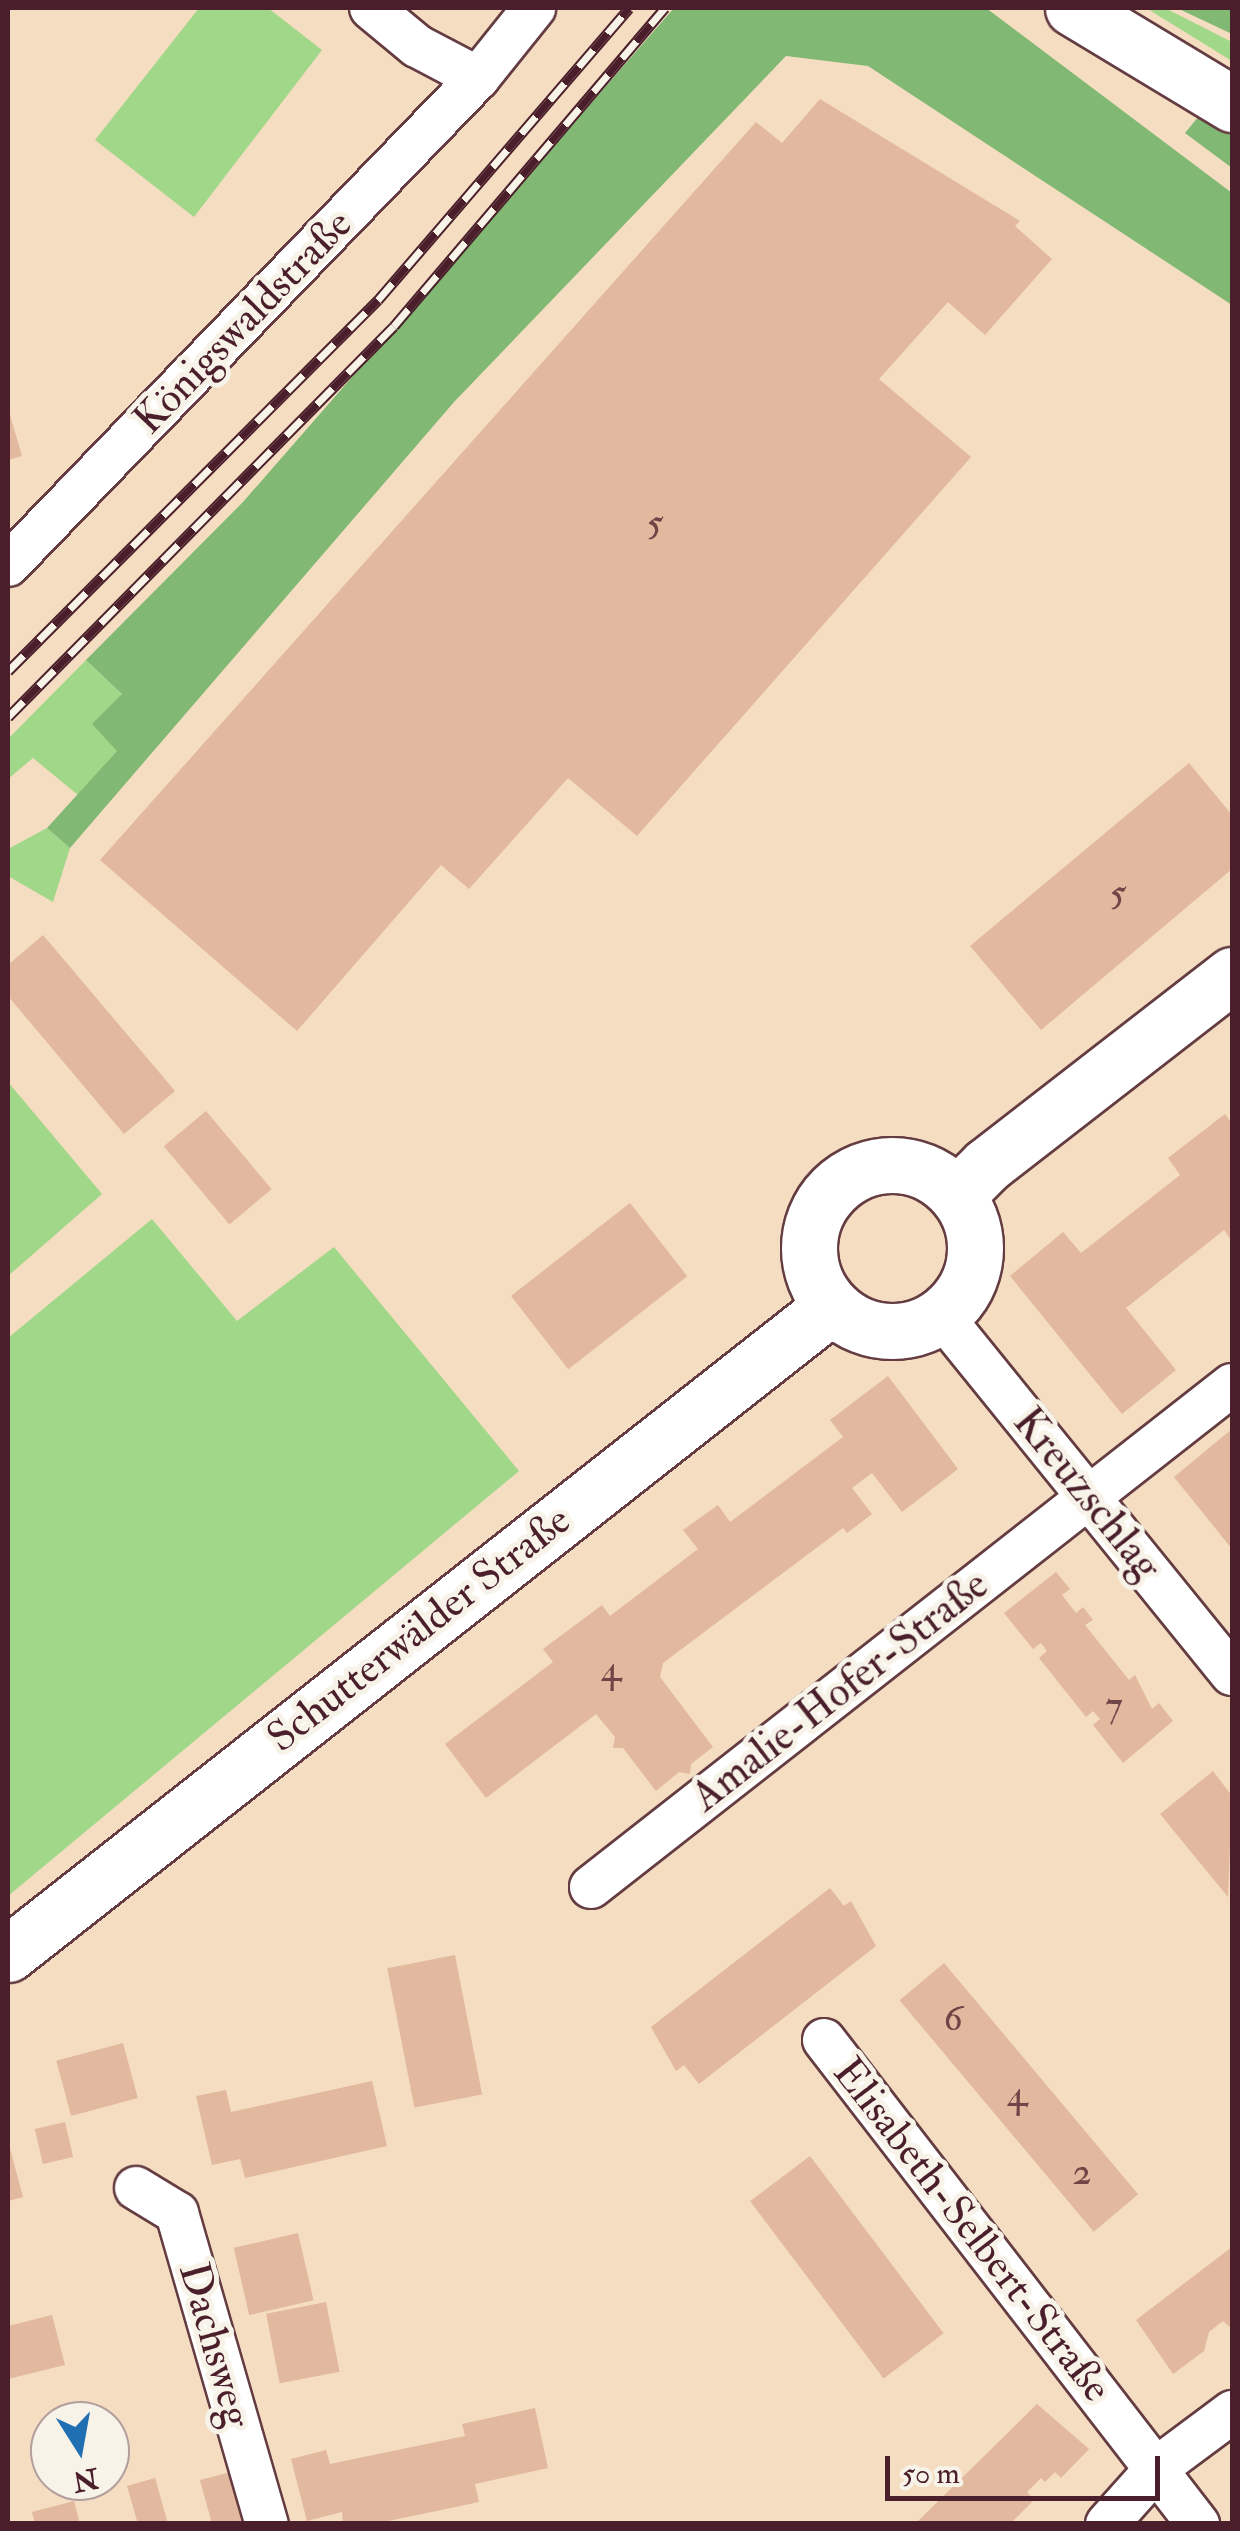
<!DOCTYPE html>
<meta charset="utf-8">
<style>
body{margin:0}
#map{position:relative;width:1240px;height:2531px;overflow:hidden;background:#f4ddc0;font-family:"IM FELL Double Pica",serif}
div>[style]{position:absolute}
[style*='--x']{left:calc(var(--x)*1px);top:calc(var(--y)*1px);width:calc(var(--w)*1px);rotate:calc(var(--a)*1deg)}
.green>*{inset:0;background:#a1d788}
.forest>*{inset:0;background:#80b874}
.building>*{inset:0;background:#e2b89e;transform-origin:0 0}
.roads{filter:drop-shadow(2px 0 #643c41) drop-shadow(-2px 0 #643c41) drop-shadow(0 2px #643c41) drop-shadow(0 -2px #643c41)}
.street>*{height:42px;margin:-21px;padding:0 21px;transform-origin:21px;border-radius:21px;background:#fff}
.secondary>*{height:55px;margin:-27.5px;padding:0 27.5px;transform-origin:27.5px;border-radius:27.5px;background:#fff}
.secondary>.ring{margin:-27.5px;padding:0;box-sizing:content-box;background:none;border:55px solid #fff;border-radius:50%}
.rail>*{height:11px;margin-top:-5.5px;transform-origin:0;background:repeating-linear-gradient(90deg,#f7f3e8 0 22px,#4a1f2b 0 44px);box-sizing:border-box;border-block:2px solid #4a1f2b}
span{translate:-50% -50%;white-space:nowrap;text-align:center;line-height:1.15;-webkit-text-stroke:10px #f7f3e8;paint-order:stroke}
.number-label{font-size:38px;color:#704548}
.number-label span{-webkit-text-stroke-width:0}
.street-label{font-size:42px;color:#4a1f2b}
.frame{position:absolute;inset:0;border:10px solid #4a1f2b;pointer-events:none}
.north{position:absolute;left:30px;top:2401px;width:100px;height:100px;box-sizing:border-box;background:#f7f3e8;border:2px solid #b29e9c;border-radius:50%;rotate:169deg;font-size:28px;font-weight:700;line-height:40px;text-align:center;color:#4a1f2b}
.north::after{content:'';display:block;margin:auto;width:35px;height:45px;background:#1f6fb2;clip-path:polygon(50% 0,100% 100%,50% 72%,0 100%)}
.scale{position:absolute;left:885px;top:2456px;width:275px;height:45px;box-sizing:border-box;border:5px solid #4a1f2b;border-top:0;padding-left:12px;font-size:30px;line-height:35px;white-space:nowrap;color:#4a1f2b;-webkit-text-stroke:8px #f7f3e8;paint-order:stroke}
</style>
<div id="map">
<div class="green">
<div style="clip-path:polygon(199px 8px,268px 8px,322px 50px,194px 217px,95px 140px)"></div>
<div style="clip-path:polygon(1146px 8px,1165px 8px,1232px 42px,1232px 61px)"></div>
<div style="clip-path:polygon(86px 660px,122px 694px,117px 751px,78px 795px,33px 758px,8px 779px,8px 739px)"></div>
<div style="clip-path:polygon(47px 828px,70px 848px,53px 902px,8px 876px,8px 849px)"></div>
<div style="clip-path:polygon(8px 1082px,102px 1194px,8px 1276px)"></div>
<div style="clip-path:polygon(152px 1219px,237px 1321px,334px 1247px,519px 1471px,8px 1896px,8px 1338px)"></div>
</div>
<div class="forest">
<div style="clip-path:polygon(674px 8px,986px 8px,1232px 193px,1232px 305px,868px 66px,786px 56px,454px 402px,70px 848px,47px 828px,117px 751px,92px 724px,122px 694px,86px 660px,243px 502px)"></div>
<div style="clip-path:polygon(1177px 8px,1232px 8px,1232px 34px)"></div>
<div style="clip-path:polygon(1204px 110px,1232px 128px,1232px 168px,1185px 133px)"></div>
</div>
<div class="building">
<div style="clip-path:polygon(820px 99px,1020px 221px,1015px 226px,1052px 259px,985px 335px,948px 302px,879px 379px,971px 457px,637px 836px,568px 778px,469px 889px,441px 865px,297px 1031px,100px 860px,756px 122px,782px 143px)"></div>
<div style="clip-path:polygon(8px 408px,22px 456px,8px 460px)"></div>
<div style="clip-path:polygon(1189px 763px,1232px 815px,1232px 869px,1041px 1030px,970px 946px)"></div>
<div style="clip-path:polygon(43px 935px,175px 1091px,124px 1134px,8px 996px,8px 965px)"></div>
<div style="left:206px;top:1111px;width:102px;height:55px;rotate:50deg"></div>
<div style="clip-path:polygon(1225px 1114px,1232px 1124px,1232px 1241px,1224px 1230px,1126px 1308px,1176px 1370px,1122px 1414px,1010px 1276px,1063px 1232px,1081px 1253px,1180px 1175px,1168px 1158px)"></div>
<div style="left:630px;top:1203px;width:93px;height:151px;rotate:52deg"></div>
<div style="clip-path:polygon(888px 1376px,958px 1469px,902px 1512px,872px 1473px,852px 1488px,872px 1514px,847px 1533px,843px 1528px,663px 1663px,660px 1677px,713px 1747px,691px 1764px,690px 1774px,679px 1772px,656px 1791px,623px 1748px,613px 1748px,615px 1737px,596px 1714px,486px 1798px,445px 1744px,553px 1662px,543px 1649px,602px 1605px,610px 1616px,698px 1549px,683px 1530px,718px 1505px,730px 1522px,843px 1437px,830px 1420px)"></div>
<div style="clip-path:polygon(1232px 1429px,1232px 1549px,1174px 1477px)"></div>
<div style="clip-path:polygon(1056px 1572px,1070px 1589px,1062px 1595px,1076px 1613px,1083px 1607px,1093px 1620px,1085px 1625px,1129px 1680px,1135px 1675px,1152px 1709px,1159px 1703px,1173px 1721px,1123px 1763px,1093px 1725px,1100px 1719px,1093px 1711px,1086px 1717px,1039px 1658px,1047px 1651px,1041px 1643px,1033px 1649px,1004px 1613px)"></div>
<div style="clip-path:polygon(1213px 1771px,1232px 1796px,1228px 1897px,1160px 1814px)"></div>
<div style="clip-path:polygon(830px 1888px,844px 1906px,851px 1901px,876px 1946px,699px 2084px,684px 2065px,676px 2071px,651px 2027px)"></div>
<div style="left:455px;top:1955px;width:142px;height:69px;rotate:79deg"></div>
<div style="left:944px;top:1963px;width:302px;height:58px;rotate:50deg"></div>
<div style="left:123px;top:2043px;width:57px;height:69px;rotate:75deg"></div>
<div style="clip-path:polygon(372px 2081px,387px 2146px,245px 2178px,240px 2159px,212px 2165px,196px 2096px,226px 2090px,231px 2112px)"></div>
<div style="left:65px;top:2122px;width:36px;height:31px;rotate:77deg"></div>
<div style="clip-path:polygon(8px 2141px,23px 2197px,8px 2201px)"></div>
<div style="left:810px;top:2156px;width:222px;height:75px;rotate:53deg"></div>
<div style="left:298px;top:2233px;width:69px;height:66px;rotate:77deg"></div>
<div style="clip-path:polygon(1232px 2247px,1232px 2329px,1223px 2321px,1209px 2332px,1204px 2351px,1173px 2374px,1136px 2320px)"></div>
<div style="left:326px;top:2302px;width:71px;height:61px;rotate:79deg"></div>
<div style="clip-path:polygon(52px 2315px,65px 2365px,8px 2379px,8px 2326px)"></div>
<div style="clip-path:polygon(1037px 2404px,1089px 2449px,1061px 2478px,1055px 2472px,1045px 2482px,1041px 2478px,1027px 2492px,1034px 2500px,1010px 2524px,915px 2524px)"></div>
<div style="clip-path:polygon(535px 2408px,548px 2468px,475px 2484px,479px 2502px,374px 2524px,343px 2524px,342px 2512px,307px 2521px,291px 2459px,326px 2450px,330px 2464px,465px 2436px,462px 2424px)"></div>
<div style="clip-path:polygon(231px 2472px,245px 2524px,212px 2524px,200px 2480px)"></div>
<div style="clip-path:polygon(155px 2478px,168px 2524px,138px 2524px,127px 2486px)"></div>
<div style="clip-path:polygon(74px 2501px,80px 2524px,35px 2524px,32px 2512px)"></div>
</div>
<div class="roads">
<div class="street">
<div style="--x:371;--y:8;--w:60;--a:39.6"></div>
<div style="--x:417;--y:46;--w:69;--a:27.7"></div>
<div style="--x:8;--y:565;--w:677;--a:-46.02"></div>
<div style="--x:478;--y:78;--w:90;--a:-51.3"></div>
<div style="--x:941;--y:1315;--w:462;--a:51"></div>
<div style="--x:591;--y:1887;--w:814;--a:-38.07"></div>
<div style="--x:824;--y:2040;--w:612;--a:52.31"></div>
<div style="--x:136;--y:2188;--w:48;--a:31.4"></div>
<div style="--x:177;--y:2213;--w:324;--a:73.9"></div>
<div style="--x:1107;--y:2524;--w:75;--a:-48.2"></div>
<div style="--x:1157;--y:2468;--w:94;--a:-36.7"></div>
</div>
<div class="secondary">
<div style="--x:1073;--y:8;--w:186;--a:31.1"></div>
<div class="ring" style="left:809px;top:1165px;width:111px;height:111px"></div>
<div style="--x:957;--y:1195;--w:42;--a:-45"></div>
<div style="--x:987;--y:1165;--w:310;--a:-37.8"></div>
<div style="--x:8;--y:1954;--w:1048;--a:-38.18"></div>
</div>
</div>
<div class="rail">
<div style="--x:8;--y:671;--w:524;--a:-45.08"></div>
<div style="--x:378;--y:300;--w:385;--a:-49.3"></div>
<div style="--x:8;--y:717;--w:549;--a:-45.37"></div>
<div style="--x:394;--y:326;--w:418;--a:-49.6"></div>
</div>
<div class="number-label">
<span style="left:655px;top:524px">5</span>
<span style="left:1118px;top:894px">5</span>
<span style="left:611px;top:1670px">4</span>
<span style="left:1114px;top:1706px">7</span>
<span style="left:953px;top:2019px">6</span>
<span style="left:1017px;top:2095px">4</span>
<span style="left:1082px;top:2173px">2</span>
</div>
<div class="street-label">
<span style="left:243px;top:322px;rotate:-46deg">Königswaldstraße</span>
<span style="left:1087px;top:1494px;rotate:51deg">Kreuzschlag</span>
<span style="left:419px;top:1629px;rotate:-38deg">Schutterwälder Straße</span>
<span style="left:840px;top:1691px;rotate:-38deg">Amalie-Hofer-Straße</span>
<span style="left:972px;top:2230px;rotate:52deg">Elisabeth-Selbert-Straße</span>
<span style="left:215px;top:2345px;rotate:74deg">Dachsweg</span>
</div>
<div class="frame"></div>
<div class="north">N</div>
<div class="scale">50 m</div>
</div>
